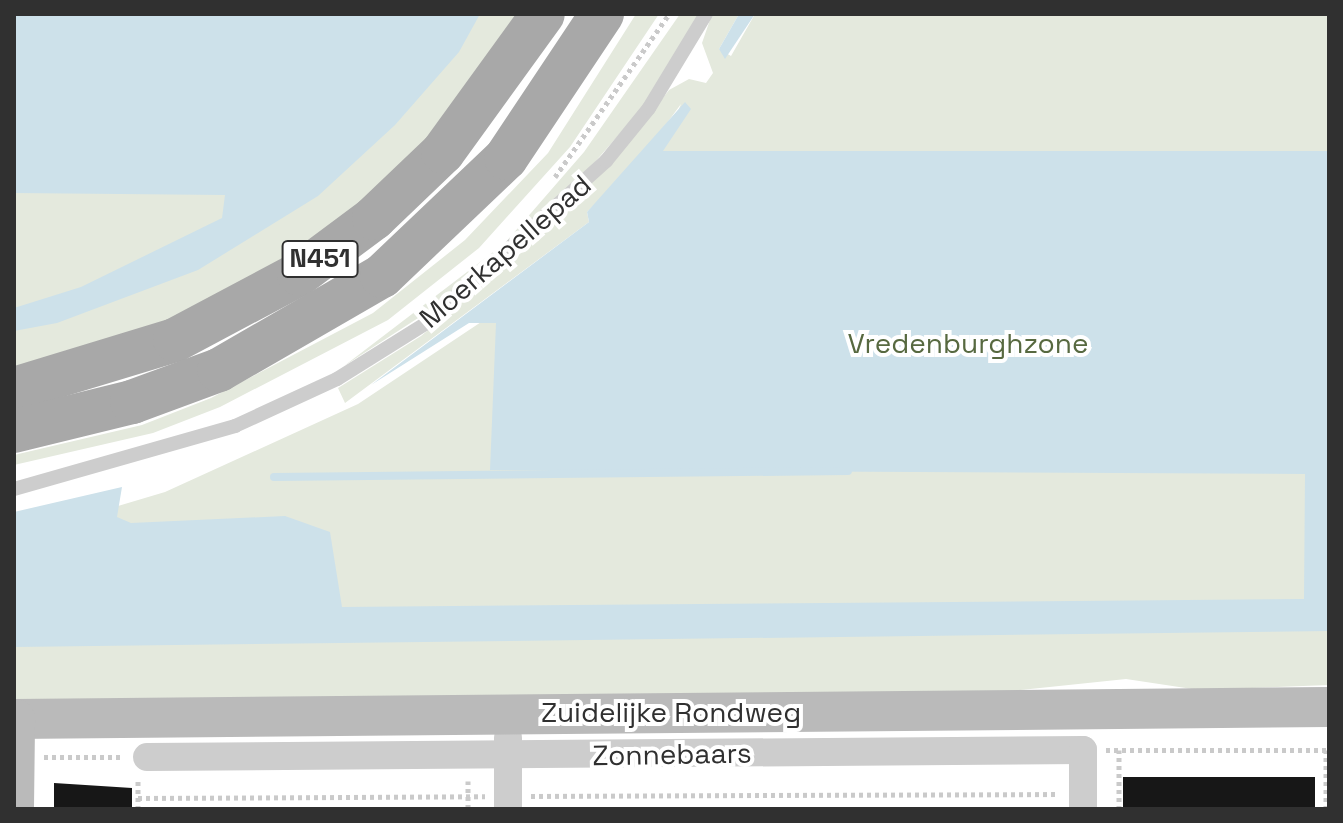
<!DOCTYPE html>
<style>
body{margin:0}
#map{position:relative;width:1343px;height:823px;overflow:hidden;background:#fff;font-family:"Space Grotesk",sans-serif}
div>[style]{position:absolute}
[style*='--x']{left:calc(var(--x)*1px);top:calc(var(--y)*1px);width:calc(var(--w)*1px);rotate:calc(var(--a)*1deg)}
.green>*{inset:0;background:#e4e9dd}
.water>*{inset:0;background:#cde1ea}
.stream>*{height:8px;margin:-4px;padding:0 4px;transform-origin:4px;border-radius:4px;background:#cde1ea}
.building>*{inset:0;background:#171717;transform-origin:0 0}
.path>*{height:5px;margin-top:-2.5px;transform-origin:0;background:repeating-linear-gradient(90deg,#cacaca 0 4px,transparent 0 8px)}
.lane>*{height:14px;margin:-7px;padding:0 7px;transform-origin:7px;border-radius:7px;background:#cdcdcd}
.street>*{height:28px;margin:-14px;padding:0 14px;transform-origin:14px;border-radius:14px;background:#cdcdcd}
.secondary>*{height:40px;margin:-20px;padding:0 20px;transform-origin:20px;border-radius:20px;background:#bababa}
.primary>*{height:44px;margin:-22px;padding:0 22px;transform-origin:22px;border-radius:22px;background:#a8a8a8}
span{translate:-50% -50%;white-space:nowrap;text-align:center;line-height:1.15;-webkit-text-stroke:8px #fff;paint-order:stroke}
.shield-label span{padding:2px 6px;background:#fff;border:2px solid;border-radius:6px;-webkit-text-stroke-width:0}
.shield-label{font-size:26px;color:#303030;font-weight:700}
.street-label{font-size:28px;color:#303030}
.park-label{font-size:28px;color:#576940}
.frame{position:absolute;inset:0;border:16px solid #303030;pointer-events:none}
</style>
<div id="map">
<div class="green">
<div style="clip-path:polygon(14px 14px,525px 14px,471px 94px,359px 211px,194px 315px,14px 373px)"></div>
<div style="clip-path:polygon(636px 14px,659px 14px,570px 147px,479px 248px,388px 320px,220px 407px,153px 433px,14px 465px,14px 455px,142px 425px,211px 398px,373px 313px,465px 240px,548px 153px)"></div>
<div style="clip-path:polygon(680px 14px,699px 14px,642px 108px,588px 170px,449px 298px,344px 366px,505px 243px,584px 152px)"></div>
<div style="clip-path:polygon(712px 14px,739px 14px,719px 49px,731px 56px,755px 14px,1329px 14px,1329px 685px,1199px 690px,1126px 679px,945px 698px,14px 706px,14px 537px,165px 492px,358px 404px,532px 288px,694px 152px,662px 151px,681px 104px,639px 161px,587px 212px,589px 222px,345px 403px,338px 388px,421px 336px,521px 253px,619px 155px,669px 90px,689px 79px,706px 83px,713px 73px,702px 43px)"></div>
</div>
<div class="water">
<div style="clip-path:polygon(14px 14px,480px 14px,459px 52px,395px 125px,318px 196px,198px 270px,57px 323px,14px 331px,14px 308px,81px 287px,222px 218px,225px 195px,14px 193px)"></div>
<div style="clip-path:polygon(739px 14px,755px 14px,725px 59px,719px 49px)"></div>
<div style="clip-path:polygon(685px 102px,691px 109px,663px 151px,1329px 151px,1329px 631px,14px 647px,14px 512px,122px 487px,117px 517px,131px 523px,285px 516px,330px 532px,342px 607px,1304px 599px,1305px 474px,490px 470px,496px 323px,469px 323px,371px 385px,589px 222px,587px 212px)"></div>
</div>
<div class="stream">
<div style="--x:274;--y:477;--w:574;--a:-0.6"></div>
</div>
<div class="building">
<div style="left:1315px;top:777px;width:32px;height:192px;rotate:90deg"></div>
<div style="clip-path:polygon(54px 783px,132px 788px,132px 809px,54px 809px)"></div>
</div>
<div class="path">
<div style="--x:555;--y:177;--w:199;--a:-55"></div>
<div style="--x:1106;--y:750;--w:223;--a:0"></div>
<div style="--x:1119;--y:750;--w:59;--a:90"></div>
<div style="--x:1326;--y:750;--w:59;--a:90"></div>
<div style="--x:44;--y:757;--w:78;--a:0"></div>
<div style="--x:468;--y:781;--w:28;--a:90"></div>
<div style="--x:531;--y:796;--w:526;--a:-0.22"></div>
<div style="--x:138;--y:798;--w:347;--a:-0.3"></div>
<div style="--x:138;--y:809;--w:31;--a:-90"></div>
</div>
<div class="lane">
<div style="--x:14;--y:489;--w:230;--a:-15.9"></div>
<div style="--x:235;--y:426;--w:112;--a:-24.7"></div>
<div style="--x:337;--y:379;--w:104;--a:-32"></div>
<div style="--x:425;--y:324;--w:244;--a:-42"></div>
<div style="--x:606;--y:161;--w:68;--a:-50.9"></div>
<div style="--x:649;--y:108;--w:110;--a:-58.8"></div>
</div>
<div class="street">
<div style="--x:147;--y:757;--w:936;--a:-0.43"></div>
<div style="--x:1083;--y:750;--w:59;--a:90"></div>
<div style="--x:508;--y:809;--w:71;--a:-90"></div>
</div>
<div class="secondary">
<div style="--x:14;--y:719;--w:1315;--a:-0.52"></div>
<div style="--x:14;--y:807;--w:88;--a:-89.3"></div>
</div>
<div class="primary">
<div style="--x:14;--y:389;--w:168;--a:-16.9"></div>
<div style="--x:175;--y:340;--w:140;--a:-28"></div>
<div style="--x:299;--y:274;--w:94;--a:-36.7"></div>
<div style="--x:374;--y:218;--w:95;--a:-43.7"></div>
<div style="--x:443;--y:152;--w:170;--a:-54.1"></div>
<div style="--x:14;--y:431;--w:122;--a:-13.8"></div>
<div style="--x:132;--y:402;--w:93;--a:-20.2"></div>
<div style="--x:219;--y:370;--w:188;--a:-30"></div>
<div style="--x:382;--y:276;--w:171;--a:-43.6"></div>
<div style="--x:506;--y:158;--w:173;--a:-56.3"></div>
</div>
<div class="shield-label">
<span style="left:320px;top:259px">N451</span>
</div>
<div class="street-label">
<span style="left:505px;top:251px;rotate:-41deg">Moerkapellepad</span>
<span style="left:671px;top:712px">Zuidelijke Rondweg</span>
<span style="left:672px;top:754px;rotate:-1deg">Zonnebaars</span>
</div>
<div class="park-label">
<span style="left:968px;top:343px">Vredenburghzone</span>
</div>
<div class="frame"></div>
</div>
